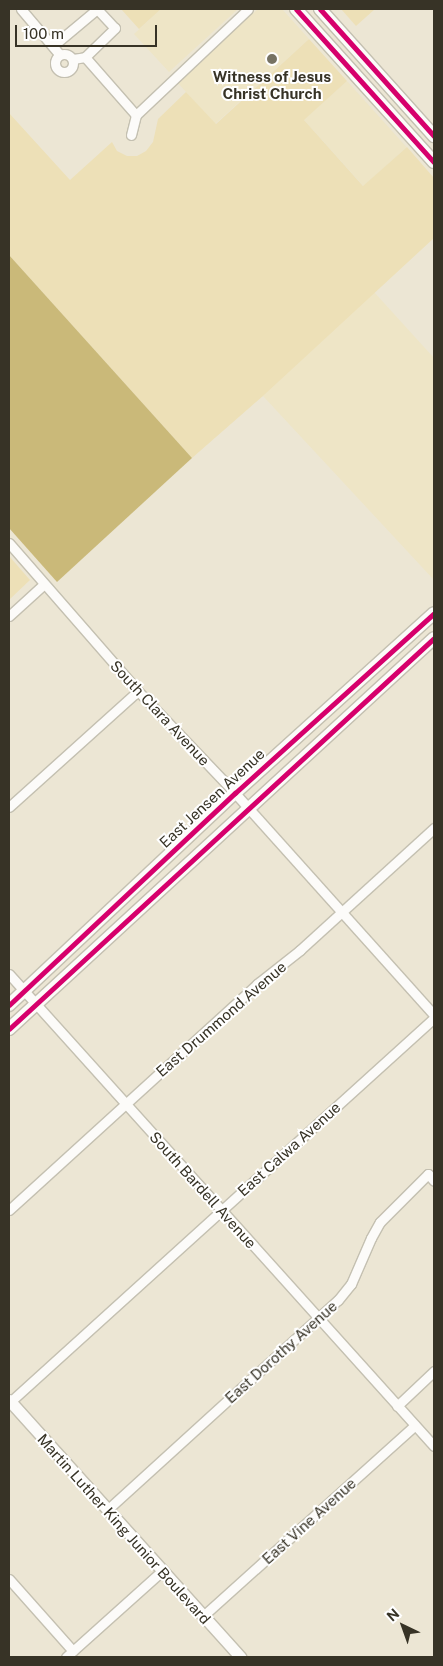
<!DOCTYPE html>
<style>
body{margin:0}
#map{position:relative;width:443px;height:1666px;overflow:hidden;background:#ece6d4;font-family:"Public Sans",sans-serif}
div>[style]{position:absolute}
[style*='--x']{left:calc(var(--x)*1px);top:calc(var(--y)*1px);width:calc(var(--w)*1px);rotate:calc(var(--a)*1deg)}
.built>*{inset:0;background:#eee5c6;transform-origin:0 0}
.green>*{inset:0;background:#ede0b7}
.water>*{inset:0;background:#cab979}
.roads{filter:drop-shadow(1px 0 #c4c0b1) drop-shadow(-1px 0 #c4c0b1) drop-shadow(0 1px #c4c0b1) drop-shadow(0 -1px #c4c0b1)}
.minor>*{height:9px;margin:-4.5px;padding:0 4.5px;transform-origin:4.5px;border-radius:4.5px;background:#fcfbf9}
.minor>.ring{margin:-4.5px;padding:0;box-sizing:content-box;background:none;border:9px solid #fcfbf9;border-radius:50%}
.tertiary>*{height:11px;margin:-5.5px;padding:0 5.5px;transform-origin:5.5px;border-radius:5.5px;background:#fcfbf9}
.secondary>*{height:12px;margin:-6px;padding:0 6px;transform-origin:6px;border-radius:6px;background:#fcfbf9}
.cycleway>*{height:5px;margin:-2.5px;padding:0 2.5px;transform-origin:2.5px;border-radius:2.5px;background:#d6006c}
.dots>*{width:14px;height:14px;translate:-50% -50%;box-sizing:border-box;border:2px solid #fff;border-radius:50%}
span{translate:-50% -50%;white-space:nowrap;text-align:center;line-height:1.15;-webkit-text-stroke:4px #fff;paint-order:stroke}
.poi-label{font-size:15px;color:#373326;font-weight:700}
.street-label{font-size:15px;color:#373326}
.frame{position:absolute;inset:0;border:10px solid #373326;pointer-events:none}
.north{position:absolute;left:378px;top:1601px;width:50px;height:50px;-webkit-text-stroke:4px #fff;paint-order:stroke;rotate:318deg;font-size:14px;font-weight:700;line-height:20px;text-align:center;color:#373326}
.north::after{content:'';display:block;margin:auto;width:18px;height:22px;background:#373326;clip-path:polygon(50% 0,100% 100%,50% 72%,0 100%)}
.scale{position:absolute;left:15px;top:25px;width:142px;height:22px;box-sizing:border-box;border:2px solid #373326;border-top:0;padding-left:6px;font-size:15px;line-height:18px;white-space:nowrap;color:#373326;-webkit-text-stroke:4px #fff;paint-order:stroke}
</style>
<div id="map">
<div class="built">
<div style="clip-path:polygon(161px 9px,238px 9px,169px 72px,134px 34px)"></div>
<div style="clip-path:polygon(258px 9px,282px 9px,309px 39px,215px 124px,177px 82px)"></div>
<div style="left:347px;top:81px;width:89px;height:58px;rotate:48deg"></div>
<div style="clip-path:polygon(374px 292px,434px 358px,434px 580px,263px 396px)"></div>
</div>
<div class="green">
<div style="clip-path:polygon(121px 9px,161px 9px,139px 29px)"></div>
<div style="clip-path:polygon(341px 9px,375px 9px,356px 26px)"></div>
<div style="clip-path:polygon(309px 39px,347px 81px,304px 120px,363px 186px,407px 147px,434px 178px,434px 238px,263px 396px,192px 458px,9px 255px,9px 113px,70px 180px,112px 142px,117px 151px,127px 156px,137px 156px,146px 151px,153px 142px,158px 119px,186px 92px,216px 124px)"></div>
<div style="clip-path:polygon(9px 556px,30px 580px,10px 599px,9px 598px)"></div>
</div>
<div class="water">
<div style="clip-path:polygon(9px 255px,192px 458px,57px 582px,9px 528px)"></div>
</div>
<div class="roads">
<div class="minor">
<div style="--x:21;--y:9;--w:60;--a:49.7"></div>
<div style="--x:54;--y:45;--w:56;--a:-39.9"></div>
<div style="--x:97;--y:9;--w:26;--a:47"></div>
<div style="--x:115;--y:28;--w:42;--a:136"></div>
<div class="ring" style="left:55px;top:54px;width:9px;height:9px"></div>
<div style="--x:73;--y:59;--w:12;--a:-9"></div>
<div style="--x:85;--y:57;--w:77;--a:48.7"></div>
<div style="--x:131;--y:135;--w:21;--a:-76"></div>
<div style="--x:136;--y:115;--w:154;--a:-43.4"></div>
<div style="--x:9;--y:543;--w:196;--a:48.9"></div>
<div style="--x:138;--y:691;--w:141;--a:46.4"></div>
<div style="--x:235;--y:793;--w:298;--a:48.1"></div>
<div style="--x:9;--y:616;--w:47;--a:-42.4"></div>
<div style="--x:9;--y:807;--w:173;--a:-42"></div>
<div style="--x:9;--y:974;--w:635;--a:48"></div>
<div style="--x:9;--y:1210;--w:336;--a:-42.3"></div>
<div style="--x:257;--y:984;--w:55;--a:-38.3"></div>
<div style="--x:300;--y:950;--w:181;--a:-42.3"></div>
<div style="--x:10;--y:1402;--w:572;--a:-42.17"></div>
<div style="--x:397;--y:1406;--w:51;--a:-43.4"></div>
<div style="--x:107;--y:1510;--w:312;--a:-42.3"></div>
<div style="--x:338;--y:1300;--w:21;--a:-51"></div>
<div style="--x:351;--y:1284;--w:50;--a:-66.5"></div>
<div style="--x:371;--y:1238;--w:18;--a:-61"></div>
<div style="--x:380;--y:1222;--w:68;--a:-45"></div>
<div style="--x:428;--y:1174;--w:9;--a:49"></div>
<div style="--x:9;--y:1579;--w:96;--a:48.4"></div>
<div style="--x:203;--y:1616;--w:285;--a:-42"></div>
<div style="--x:66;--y:1657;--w:129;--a:-41.9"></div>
</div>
<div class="tertiary">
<div style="--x:9;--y:1400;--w:346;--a:48"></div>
</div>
<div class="secondary">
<div style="--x:296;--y:9;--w:206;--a:48"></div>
<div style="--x:320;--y:9;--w:171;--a:48.1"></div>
<div style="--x:9;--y:1005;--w:310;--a:-43.2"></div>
<div style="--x:235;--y:793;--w:268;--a:-42.1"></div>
<div style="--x:9;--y:1029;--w:577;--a:-42.61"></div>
</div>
</div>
<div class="cycleway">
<div style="--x:296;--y:9;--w:206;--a:48"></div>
<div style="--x:320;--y:9;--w:171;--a:48.1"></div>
<div style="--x:9;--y:1005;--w:310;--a:-43.2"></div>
<div style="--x:235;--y:793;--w:268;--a:-42.1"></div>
<div style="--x:9;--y:1029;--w:577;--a:-42.61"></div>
</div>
<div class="dots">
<div style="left:272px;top:59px;background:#767263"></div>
</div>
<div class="poi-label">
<span style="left:272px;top:85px">Witness of Jesus<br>Christ Church</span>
</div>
<div class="street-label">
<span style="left:160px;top:713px;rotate:47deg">South Clara Avenue</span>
<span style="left:212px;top:798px;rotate:-43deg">East Jensen Avenue</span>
<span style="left:221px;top:1019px;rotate:-41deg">East Drummond Avenue</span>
<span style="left:289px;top:1149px;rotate:-42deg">East Calwa Avenue</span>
<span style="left:203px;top:1190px;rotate:48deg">South Bardell Avenue</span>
<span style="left:281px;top:1352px;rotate:-42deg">East Dorothy Avenue</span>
<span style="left:309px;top:1521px;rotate:-42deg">East Vine Avenue</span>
<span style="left:124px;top:1529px;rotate:48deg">Martin Luther King Junior Boulevard</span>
</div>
<div class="frame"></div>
<div class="north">N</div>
<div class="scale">100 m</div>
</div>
